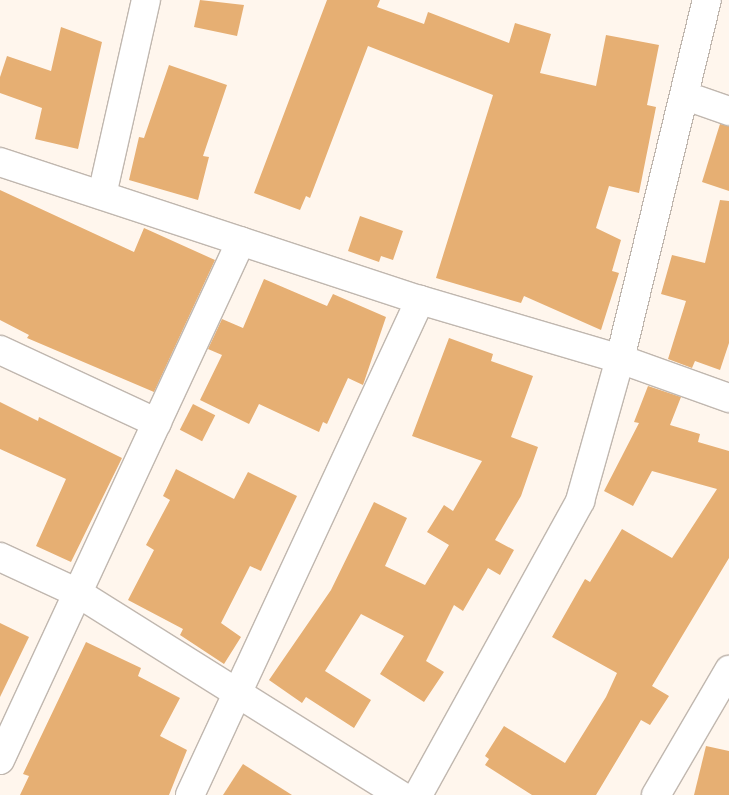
<!DOCTYPE html>
<style>
body{margin:0}
#map{position:relative;width:729px;height:795px;overflow:hidden;background:#fff6ed;font-family:"Playfair Display",serif}
div>[style]{position:absolute}
[style*='--x']{left:calc(var(--x)*1px);top:calc(var(--y)*1px);width:calc(var(--w)*1px);rotate:calc(var(--a)*1deg)}
.building>*{inset:0;background:#e6af73;transform-origin:0 0}
.roads{filter:drop-shadow(1px 0 #c0b7af) drop-shadow(-1px 0 #c0b7af) drop-shadow(0 1px #c0b7af) drop-shadow(0 -1px #c0b7af)}
.minor>*{height:28px;margin:-14px;padding:0 14px;transform-origin:14px;border-radius:14px;background:#fff}
span{translate:-50% -50%;white-space:nowrap;text-align:center;line-height:1.15;-webkit-text-stroke:4px #fff;paint-order:stroke}
</style>
<div id="map">
<div class="building">
<div style="clip-path:polygon(200px 0,244px 5px,237px 36px,194px 27px)"></div>
<div style="clip-path:polygon(327px 0,380px 0,377px 7px,424px 24px,428px 12px,509px 43px,515px 23px,551px 34px,540px 73px,596px 86px,606px 35px,659px 45px,647px 105px,656px 107px,639px 193px,609px 186px,596px 228px,621px 240px,612px 271px,619px 273px,601px 330px,524px 296px,521px 303px,436px 278px,493px 95px,368px 46px,310px 198px,306px 196px,300px 210px,254px 193px)"></div>
<div style="clip-path:polygon(61px 27px,102px 42px,78px 149px,35px 139px,42px 108px,0 93px,0 77px,7px 56px,51px 71px)"></div>
<div style="clip-path:polygon(169px 65px,227px 85px,203px 156px,209px 157px,198px 200px,129px 180px,139px 137px,144px 138px)"></div>
<div style="clip-path:polygon(720px 124px,729px 126px,729px 191px,702px 182px)"></div>
<div style="clip-path:polygon(0 190px,134px 252px,144px 228px,215px 260px,154px 392px,27px 338px,29px 335px,0 320px)"></div>
<div style="clip-path:polygon(720px 200px,729px 201px,729px 343px,720px 370px,695px 361px,692px 368px,668px 359px,686px 301px,661px 294px,672px 255px,705px 263px)"></div>
<div style="clip-path:polygon(360px 216px,403px 231px,393px 260px,381px 256px,379px 262px,348px 251px)"></div>
<div style="clip-path:polygon(264px 279px,327px 306px,333px 294px,386px 317px,363px 385px,348px 378px,327px 424px,323px 422px,319px 432px,259px 404px,249px 424px,200px 400px,222px 355px,208px 349px,222px 319px,243px 328px)"></div>
<div style="clip-path:polygon(449px 338px,493px 354px,491px 361px,533px 376px,511px 437px,538px 447px,521px 496px,495px 540px,514px 550px,500px 575px,488px 568px,463px 611px,454px 605px,426px 661px,444px 672px,424px 702px,380px 674px,404px 636px,361px 614px,325px 671px,371px 700px,354px 728px,306px 697px,302px 703px,269px 680px,331px 590px,374px 502px,407px 518px,385px 566px,425px 585px,449px 545px,427px 532px,444px 505px,453px 511px,482px 461px,412px 436px)"></div>
<div style="clip-path:polygon(648px 386px,681px 397px,670px 425px,700px 434px,698px 442px,729px 451px,729px 558px,652px 686px,669px 696px,650px 725px,641px 720px,596px 795px,532px 795px,485px 765px,489px 759px,485px 756px,504px 726px,565px 763px,606px 697px,617px 673px,552px 637px,585px 579px,590px 582px,622px 529px,672px 558px,717px 489px,652px 471px,633px 506px,604px 491px,639px 423px,634px 422px)"></div>
<div style="clip-path:polygon(0 402px,38px 421px,39px 417px,122px 458px,71px 562px,36px 546px,66px 479px,0 449px)"></div>
<div style="left:193px;top:404px;width:25px;height:29px;rotate:27deg"></div>
<div style="clip-path:polygon(176px 469px,234px 499px,248px 472px,297px 496px,261px 571px,250px 566px,221px 623px,241px 637px,224px 664px,180px 635px,183px 629px,128px 600px,154px 550px,146px 545px,170px 500px,163px 496px)"></div>
<div style="clip-path:polygon(0 623px,29px 637px,0 697px)"></div>
<div style="clip-path:polygon(86px 642px,141px 668px,138px 676px,180px 698px,160px 736px,187px 750px,169px 795px,20px 795px,29px 776px,23px 774px)"></div>
<div style="clip-path:polygon(706px 746px,729px 751px,729px 795px,694px 795px)"></div>
<div style="clip-path:polygon(243px 764px,292px 795px,223px 795px)"></div>
</div>
<div class="roads">
<div class="minor">
<div style="--x:686;--y:96;--w:46;--a:19.2"></div>
<div style="--x:0;--y:162;--w:442;--a:18.2"></div>
<div style="--x:420;--y:300;--w:209;--a:16.4"></div>
<div style="--x:620;--y:359;--w:116;--a:19.7"></div>
<div style="--x:102;--y:195;--w:200;--a:-77.3"></div>
<div style="--x:0;--y:350;--w:173;--a:24.9"></div>
<div style="--x:0;--y:557;--w:86;--a:24.8"></div>
<div style="--x:78;--y:593;--w:380;--a:32.1"></div>
<div style="--x:0;--y:760;--w:572;--a:-65.09"></div>
<div style="--x:190;--y:795;--w:546;--a:-65.08"></div>
<div style="--x:418;--y:795;--w:336;--a:-61.1"></div>
<div style="--x:580;--y:501;--w:148;--a:-74.3"></div>
<div style="--x:620;--y:359;--w:369;--a:-76.4"></div>
<div style="--x:656;--y:795;--w:145;--a:-59.7"></div>
</div>
</div>
</div>
